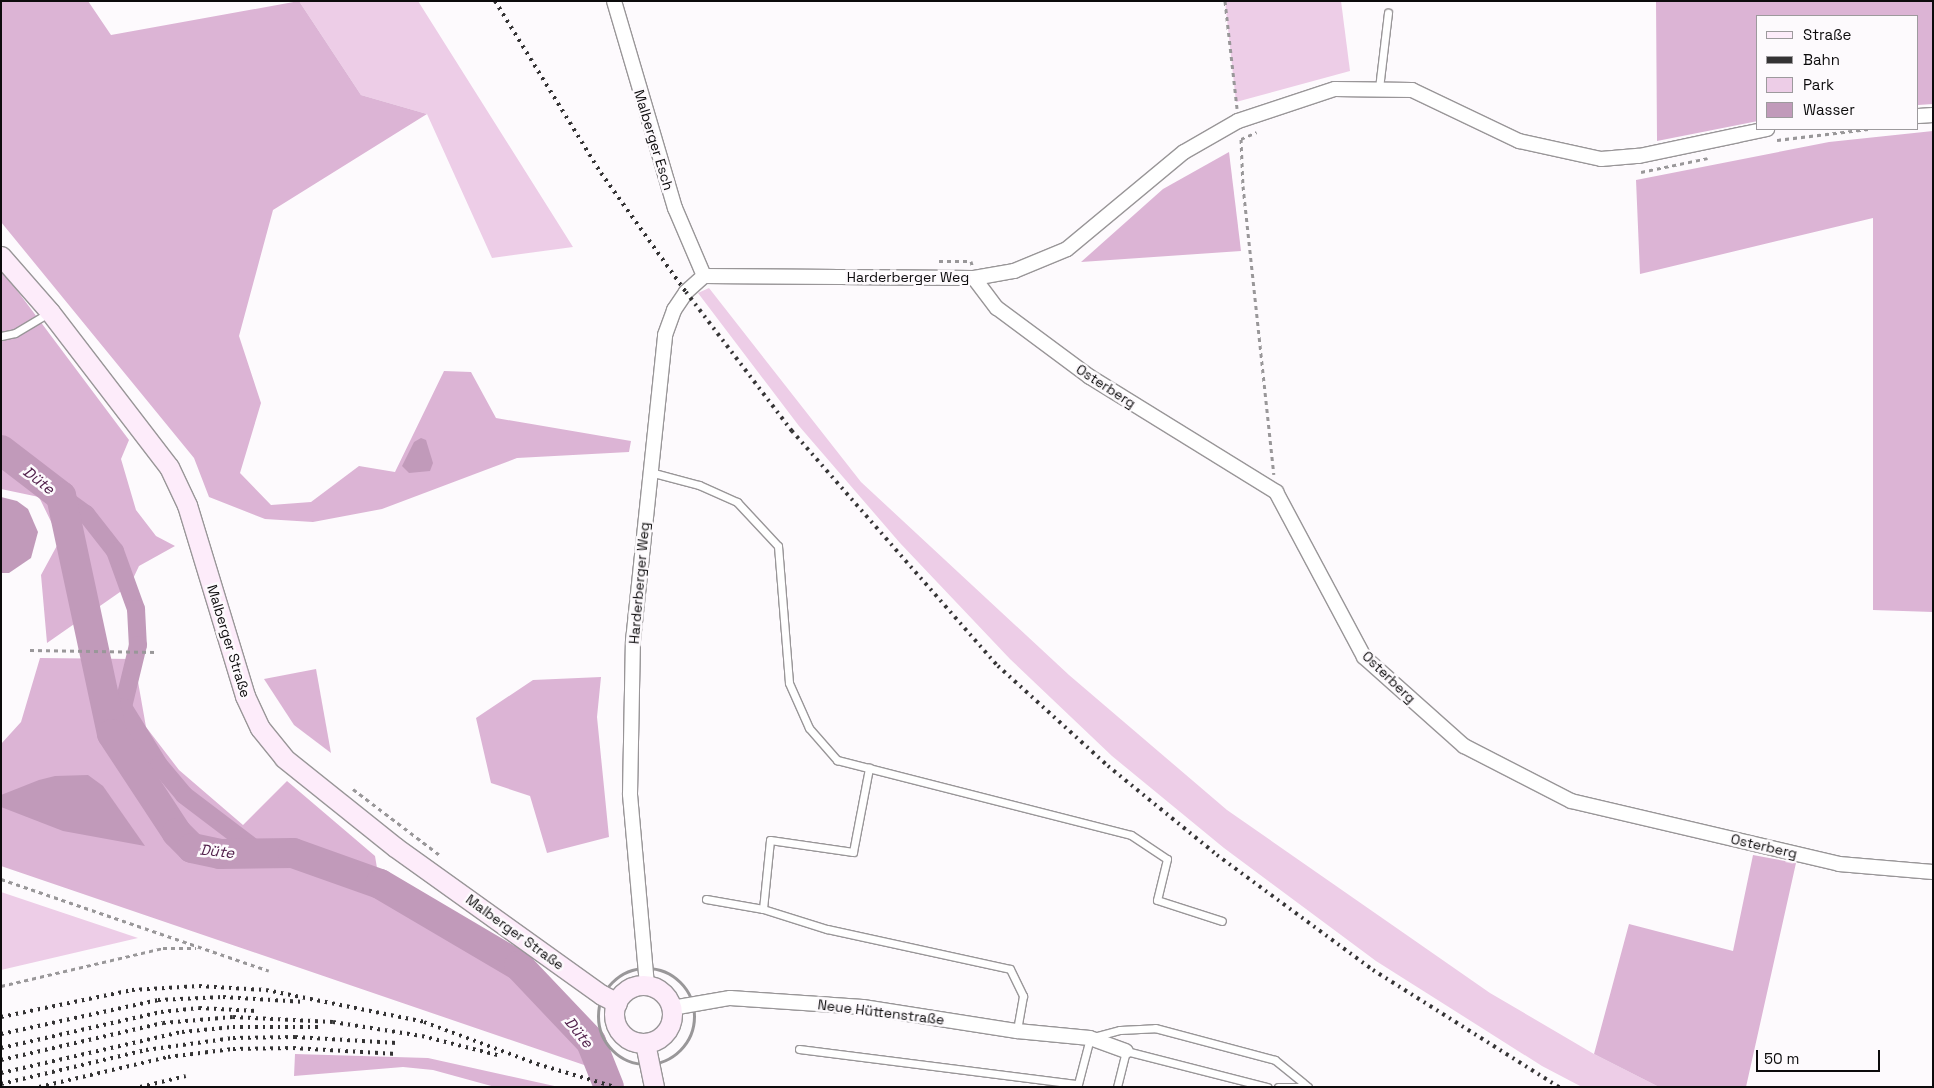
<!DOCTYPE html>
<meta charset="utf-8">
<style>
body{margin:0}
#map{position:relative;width:1934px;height:1088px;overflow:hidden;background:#fdfafd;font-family:"Space Grotesk",sans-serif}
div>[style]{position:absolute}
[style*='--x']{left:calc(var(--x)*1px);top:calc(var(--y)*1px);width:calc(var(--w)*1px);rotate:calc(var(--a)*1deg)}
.green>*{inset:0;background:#edcde7}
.forest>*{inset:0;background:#dcb4d5}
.water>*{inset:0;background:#c19aba}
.canal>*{height:18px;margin:-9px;padding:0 9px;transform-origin:9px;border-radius:9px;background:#c19aba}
.river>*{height:30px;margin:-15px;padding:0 15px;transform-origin:15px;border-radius:15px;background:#c19aba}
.path>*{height:3px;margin-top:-1.5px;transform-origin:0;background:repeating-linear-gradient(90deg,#999799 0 4px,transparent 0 8px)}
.path>.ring{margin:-1.5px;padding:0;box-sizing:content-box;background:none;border:3px solid #999799;border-radius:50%}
.roads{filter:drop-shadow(1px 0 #999698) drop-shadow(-1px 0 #999698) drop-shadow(0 1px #999698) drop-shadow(0 -1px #999698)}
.lane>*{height:7px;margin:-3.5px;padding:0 3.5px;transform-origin:3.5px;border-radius:3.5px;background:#fff}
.street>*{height:14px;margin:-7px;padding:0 7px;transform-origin:7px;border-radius:7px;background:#fff}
.secondary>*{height:19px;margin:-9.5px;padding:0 9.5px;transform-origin:9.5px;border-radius:9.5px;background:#fdecfa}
.secondary>.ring{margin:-9.5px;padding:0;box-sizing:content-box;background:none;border:19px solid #fdecfa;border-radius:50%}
.rail>*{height:4px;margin-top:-2px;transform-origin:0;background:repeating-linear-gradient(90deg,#343334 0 2.5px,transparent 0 7.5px)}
span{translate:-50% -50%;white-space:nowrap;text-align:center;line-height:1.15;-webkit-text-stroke:5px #fdfafd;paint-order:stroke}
.street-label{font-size:14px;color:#0c0b0c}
.water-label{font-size:15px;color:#51204b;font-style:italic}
.frame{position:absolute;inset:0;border:2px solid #0c0b0c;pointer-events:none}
.legend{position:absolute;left:1756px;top:15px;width:162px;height:115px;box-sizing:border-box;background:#fdfafd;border:1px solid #9d9a9d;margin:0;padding:6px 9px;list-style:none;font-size:15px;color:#0c0b0c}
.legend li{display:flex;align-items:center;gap:10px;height:25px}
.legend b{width:25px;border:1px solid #9d9a9d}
.scale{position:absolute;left:1756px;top:1050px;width:124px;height:22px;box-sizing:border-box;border:2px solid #0c0b0c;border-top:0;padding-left:6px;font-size:15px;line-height:18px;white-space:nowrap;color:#0c0b0c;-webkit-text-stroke:4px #fdfafd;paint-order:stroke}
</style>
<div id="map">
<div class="green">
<div style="clip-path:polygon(299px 1px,418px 1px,573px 247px,492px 258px,427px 114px,361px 95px)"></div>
<div style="clip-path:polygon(1225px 1px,1341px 1px,1350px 71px,1236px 102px)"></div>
<div style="clip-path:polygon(709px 288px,861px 482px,1069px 675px,1227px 810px,1490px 993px,1594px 1054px,1659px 1087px,1582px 1087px,1542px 1066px,1376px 961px,1224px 848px,1112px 756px,1010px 659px,900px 543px,799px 426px,698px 293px)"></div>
<div style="clip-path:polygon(1px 892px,138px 938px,1px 970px)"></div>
</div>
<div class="forest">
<div style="clip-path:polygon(1px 1px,88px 1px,111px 35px,299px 1px,361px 95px,427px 114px,273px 210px,239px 336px,261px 403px,240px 473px,271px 505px,311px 502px,359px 466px,395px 472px,444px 371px,471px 372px,496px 418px,631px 441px,629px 452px,517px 458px,382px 509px,313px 522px,265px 519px,209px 497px,194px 458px,1px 222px)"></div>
<div style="clip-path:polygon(1656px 1px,1933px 1px,1933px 104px,1918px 105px,1918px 16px,1758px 16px,1758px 121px,1657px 141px)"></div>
<div style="clip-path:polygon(1933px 131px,1933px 612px,1873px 610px,1873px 218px,1640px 274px,1636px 180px,1829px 142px)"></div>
<div style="clip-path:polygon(1229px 152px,1241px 251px,1081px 262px,1163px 189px)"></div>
<div style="clip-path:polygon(1px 269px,129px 440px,121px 459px,136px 510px,156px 536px,175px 546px,139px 566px,130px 585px,47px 643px,41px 575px,60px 540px,39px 497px,1px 489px)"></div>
<div style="clip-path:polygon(40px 658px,134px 659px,146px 727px,179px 770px,243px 825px,287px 781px,375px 856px,382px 898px,513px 974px,573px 1035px,587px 1066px,1px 866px,1px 744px,21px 722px)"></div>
<div style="clip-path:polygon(316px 669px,331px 753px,294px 725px,264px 679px)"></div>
<div style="clip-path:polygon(601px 677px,597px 717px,609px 837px,547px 853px,530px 796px,491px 783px,476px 718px,533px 680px)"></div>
<div style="clip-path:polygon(1753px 855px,1796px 863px,1746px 1087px,1659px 1087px,1594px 1054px,1629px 924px,1733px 951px)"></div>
<div style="clip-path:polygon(295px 1054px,428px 1058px,559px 1087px,495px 1087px,433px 1070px,403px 1067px,294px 1076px)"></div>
</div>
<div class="water">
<div style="clip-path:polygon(421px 438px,426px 440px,433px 463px,430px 471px,409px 473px,402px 466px,414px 442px)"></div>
<div style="clip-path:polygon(1px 497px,17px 501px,28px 509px,38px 532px,31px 558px,9px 573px,1px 573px)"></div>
<div style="clip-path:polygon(88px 775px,103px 786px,145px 846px,63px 831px,1px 807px,1px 795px,39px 780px,55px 776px)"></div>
</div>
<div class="canal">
<div style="--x:61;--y:496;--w:31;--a:36"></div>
<div style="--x:86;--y:514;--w:47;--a:51.9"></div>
<div style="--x:115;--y:551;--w:62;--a:70.1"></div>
<div style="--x:136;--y:609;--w:36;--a:87"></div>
<div style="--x:138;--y:645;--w:64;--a:103.6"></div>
<div style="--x:123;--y:707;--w:68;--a:58.2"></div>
<div style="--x:159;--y:765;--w:39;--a:50"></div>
<div style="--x:184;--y:795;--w:94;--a:37.2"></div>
</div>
<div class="river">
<div style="--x:1;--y:450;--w:76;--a:37.5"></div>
<div style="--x:61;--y:496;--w:243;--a:77.9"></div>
<div style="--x:112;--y:734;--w:118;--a:56.7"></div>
<div style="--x:177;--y:833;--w:21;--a:45"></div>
<div style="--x:192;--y:848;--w:29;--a:12"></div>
<div style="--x:220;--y:854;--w:73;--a:-0.8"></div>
<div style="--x:293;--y:853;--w:92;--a:19.6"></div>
<div style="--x:380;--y:884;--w:161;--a:30.5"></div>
<div style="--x:519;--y:966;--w:105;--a:46.5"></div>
<div style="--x:591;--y:1042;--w:48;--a:68.2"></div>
</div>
<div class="path">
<div style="--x:1225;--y:1;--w:108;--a:83.6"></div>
<div style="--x:1241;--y:139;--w:17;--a:-24"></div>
<div style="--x:1241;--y:139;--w:47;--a:87.6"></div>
<div style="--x:1243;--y:186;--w:290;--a:83.9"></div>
<div style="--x:1777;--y:140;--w:92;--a:-6.9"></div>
<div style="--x:1641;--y:172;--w:68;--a:-11.8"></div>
<div style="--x:939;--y:261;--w:32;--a:0"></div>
<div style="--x:971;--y:261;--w:4;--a:76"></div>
<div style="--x:30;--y:650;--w:126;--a:0.9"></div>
<div style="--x:353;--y:789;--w:111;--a:37.3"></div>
<div style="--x:1;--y:879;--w:283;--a:18.9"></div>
<div class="ring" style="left:598px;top:968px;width:93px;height:93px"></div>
<div style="--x:1;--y:986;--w:166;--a:-13.2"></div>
<div style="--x:163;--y:948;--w:33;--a:0"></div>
</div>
<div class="roads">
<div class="lane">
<div style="--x:1379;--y:88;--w:76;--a:-83.2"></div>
<div style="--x:1;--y:336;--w:14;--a:-12"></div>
<div style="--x:15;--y:333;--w:41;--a:-31"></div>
<div style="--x:650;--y:472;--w:51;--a:14.9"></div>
<div style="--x:699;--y:485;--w:42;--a:24.1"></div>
<div style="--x:737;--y:502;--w:60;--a:47"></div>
<div style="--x:778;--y:546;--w:137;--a:85.4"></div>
<div style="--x:789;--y:683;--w:49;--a:66"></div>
<div style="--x:809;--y:728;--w:43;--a:48.8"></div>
<div style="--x:837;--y:760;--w:303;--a:14.3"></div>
<div style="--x:1131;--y:835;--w:43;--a:33.7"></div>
<div style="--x:1167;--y:859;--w:42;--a:103.7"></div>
<div style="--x:1157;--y:900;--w:68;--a:17.9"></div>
<div style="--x:706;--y:899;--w:58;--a:10"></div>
<div style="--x:763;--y:909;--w:69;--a:-84.2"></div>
<div style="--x:770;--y:840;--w:84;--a:8.2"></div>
<div style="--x:853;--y:852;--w:86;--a:-79.2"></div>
<div style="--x:763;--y:909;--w:67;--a:17.4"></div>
<div style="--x:827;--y:929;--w:187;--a:12.3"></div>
<div style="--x:1010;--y:969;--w:30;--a:64"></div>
<div style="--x:1023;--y:996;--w:36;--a:100"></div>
<div style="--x:799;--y:1049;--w:281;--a:7.2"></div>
<div style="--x:1078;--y:1084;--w:48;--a:-75.4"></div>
<div style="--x:1090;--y:1038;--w:31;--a:-15"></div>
<div style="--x:1120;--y:1030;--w:35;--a:-3"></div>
<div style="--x:1155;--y:1028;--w:124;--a:14.9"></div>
<div style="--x:1275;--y:1060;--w:41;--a:39.1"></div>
<div style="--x:1117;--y:1087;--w:37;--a:-76"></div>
<div style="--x:1126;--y:1051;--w:146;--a:14.3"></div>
<div style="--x:1278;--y:1087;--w:30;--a:0"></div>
</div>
<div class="street">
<div style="--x:614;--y:1;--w:216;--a:73.6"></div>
<div style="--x:675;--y:208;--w:74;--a:66.9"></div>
<div style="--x:1918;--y:116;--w:15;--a:-4"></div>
<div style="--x:974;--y:278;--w:38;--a:53"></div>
<div style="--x:997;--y:308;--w:116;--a:36.6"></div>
<div style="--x:1090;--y:377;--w:219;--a:31.7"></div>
<div style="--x:1276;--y:492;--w:187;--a:61.9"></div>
<div style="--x:1364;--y:657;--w:134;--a:41.7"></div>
<div style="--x:1464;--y:746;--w:120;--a:27.2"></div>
<div style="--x:1571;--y:801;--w:275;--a:13.2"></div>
<div style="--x:1839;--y:864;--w:94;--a:4.9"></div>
<div style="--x:647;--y:985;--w:192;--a:-95.1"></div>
<div style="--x:630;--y:794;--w:153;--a:-88.9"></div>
<div style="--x:633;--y:641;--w:308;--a:-84"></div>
<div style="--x:665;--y:335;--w:27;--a:-70"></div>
<div style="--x:674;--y:310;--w:22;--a:-56"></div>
<div style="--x:686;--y:292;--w:24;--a:-42"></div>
<div style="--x:704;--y:276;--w:270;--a:0.4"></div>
<div style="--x:974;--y:278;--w:41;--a:-9.9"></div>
<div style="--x:1014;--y:271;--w:57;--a:-22.5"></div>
<div style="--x:1067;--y:249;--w:152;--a:-39.7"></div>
<div style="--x:1184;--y:152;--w:62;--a:-29.9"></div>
<div style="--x:1238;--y:121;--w:102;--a:-18.3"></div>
<div style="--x:1335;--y:89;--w:77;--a:0.7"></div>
<div style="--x:1412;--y:90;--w:119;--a:25.5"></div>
<div style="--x:1519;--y:141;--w:84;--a:12.4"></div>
<div style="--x:1601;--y:159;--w:38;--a:-5"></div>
<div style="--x:1639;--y:156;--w:131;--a:-11.9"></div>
<div style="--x:672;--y:1008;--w:59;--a:-9.8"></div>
<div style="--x:730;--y:998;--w:133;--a:3.9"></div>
<div style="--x:863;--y:1007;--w:156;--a:8.9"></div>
<div style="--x:1017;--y:1031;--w:73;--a:5.5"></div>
<div style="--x:1090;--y:1038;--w:38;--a:20"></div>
</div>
<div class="secondary">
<div style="--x:1;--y:256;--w:74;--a:48.8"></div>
<div style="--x:50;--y:312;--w:195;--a:52.5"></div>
<div style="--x:169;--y:467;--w:42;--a:64.7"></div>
<div style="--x:187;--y:505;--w:200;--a:73.1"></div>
<div style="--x:245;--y:696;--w:35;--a:65"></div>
<div style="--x:260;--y:728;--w:38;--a:51"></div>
<div style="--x:284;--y:758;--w:142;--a:38.7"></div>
<div style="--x:395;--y:847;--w:254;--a:35.6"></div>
<div style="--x:602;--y:995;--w:17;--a:28"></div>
<div class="ring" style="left:614px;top:985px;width:39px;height:39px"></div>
<div style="--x:645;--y:1043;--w:45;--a:78.4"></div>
</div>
</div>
<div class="rail">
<div style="--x:495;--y:1;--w:202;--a:58.4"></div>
<div style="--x:601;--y:173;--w:146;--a:54.5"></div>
<div style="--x:686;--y:292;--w:175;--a:52.7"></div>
<div style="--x:792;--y:431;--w:313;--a:48.8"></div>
<div style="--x:998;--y:666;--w:149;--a:42.3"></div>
<div style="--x:1108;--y:766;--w:141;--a:39.2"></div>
<div style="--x:1217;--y:855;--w:194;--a:36.4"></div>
<div style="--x:1373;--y:970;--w:220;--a:32.2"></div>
<div style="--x:1;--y:1017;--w:134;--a:-11.6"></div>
<div style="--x:132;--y:990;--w:67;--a:-3.4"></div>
<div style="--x:199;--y:986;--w:67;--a:3.4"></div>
<div style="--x:266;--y:990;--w:161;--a:11.4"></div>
<div style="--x:424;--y:1022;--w:121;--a:20.4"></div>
<div style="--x:537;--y:1064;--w:81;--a:16.4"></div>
<div style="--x:1;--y:1034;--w:161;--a:-12.2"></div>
<div style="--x:158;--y:1000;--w:65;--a:-2.6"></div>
<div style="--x:223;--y:997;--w:82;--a:3.5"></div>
<div style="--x:1;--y:1048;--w:164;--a:-12.7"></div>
<div style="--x:161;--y:1012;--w:38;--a:-6"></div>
<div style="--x:199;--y:1008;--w:58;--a:3"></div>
<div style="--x:1;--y:1060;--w:166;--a:-12.9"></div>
<div style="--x:163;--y:1023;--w:70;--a:-4.9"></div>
<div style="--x:233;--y:1017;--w:100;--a:2.9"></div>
<div style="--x:333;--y:1022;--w:90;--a:8.9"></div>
<div style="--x:422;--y:1036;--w:81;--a:14.2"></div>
<div style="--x:1;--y:1073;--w:186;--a:-12.8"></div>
<div style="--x:182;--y:1032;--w:51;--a:-5.6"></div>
<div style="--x:233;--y:1027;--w:86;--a:0"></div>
<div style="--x:1;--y:1084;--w:149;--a:-13.2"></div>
<div style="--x:146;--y:1050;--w:88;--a:-7.9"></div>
<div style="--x:233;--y:1038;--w:62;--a:-0.9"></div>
<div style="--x:295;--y:1037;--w:102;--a:3.4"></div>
<div style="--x:39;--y:1087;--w:132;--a:-13.1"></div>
<div style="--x:168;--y:1057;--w:65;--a:-7"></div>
<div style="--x:233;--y:1049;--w:60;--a:-1"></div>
<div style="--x:293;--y:1048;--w:104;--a:3.3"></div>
<div style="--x:140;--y:1087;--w:47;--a:-13.4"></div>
</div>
<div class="street-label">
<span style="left:654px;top:140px;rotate:73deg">Malberger Esch</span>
<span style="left:908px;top:277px">Harderberger Weg</span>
<span style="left:1106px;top:386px;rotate:33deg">Osterberg</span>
<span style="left:639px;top:583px;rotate:-85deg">Harderberger Weg</span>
<span style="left:229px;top:641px;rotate:73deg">Malberger Straße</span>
<span style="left:1389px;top:677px;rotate:44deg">Osterberg</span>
<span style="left:1764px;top:846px;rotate:13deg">Osterberg</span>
<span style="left:515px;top:932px;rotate:36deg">Malberger Straße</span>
<span style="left:881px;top:1012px;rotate:7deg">Neue Hüttenstraße</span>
</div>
<div class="water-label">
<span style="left:39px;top:480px;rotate:38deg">Düte</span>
<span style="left:217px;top:851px;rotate:6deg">Düte</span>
<span style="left:579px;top:1032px;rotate:51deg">Düte</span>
</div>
<div class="frame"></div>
<ul class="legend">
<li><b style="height:6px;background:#fdecfa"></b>Straße</li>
<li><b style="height:6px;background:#343334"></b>Bahn</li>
<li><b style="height:14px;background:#edcde7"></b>Park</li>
<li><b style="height:14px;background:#c19aba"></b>Wasser</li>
</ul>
<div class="scale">50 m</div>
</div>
